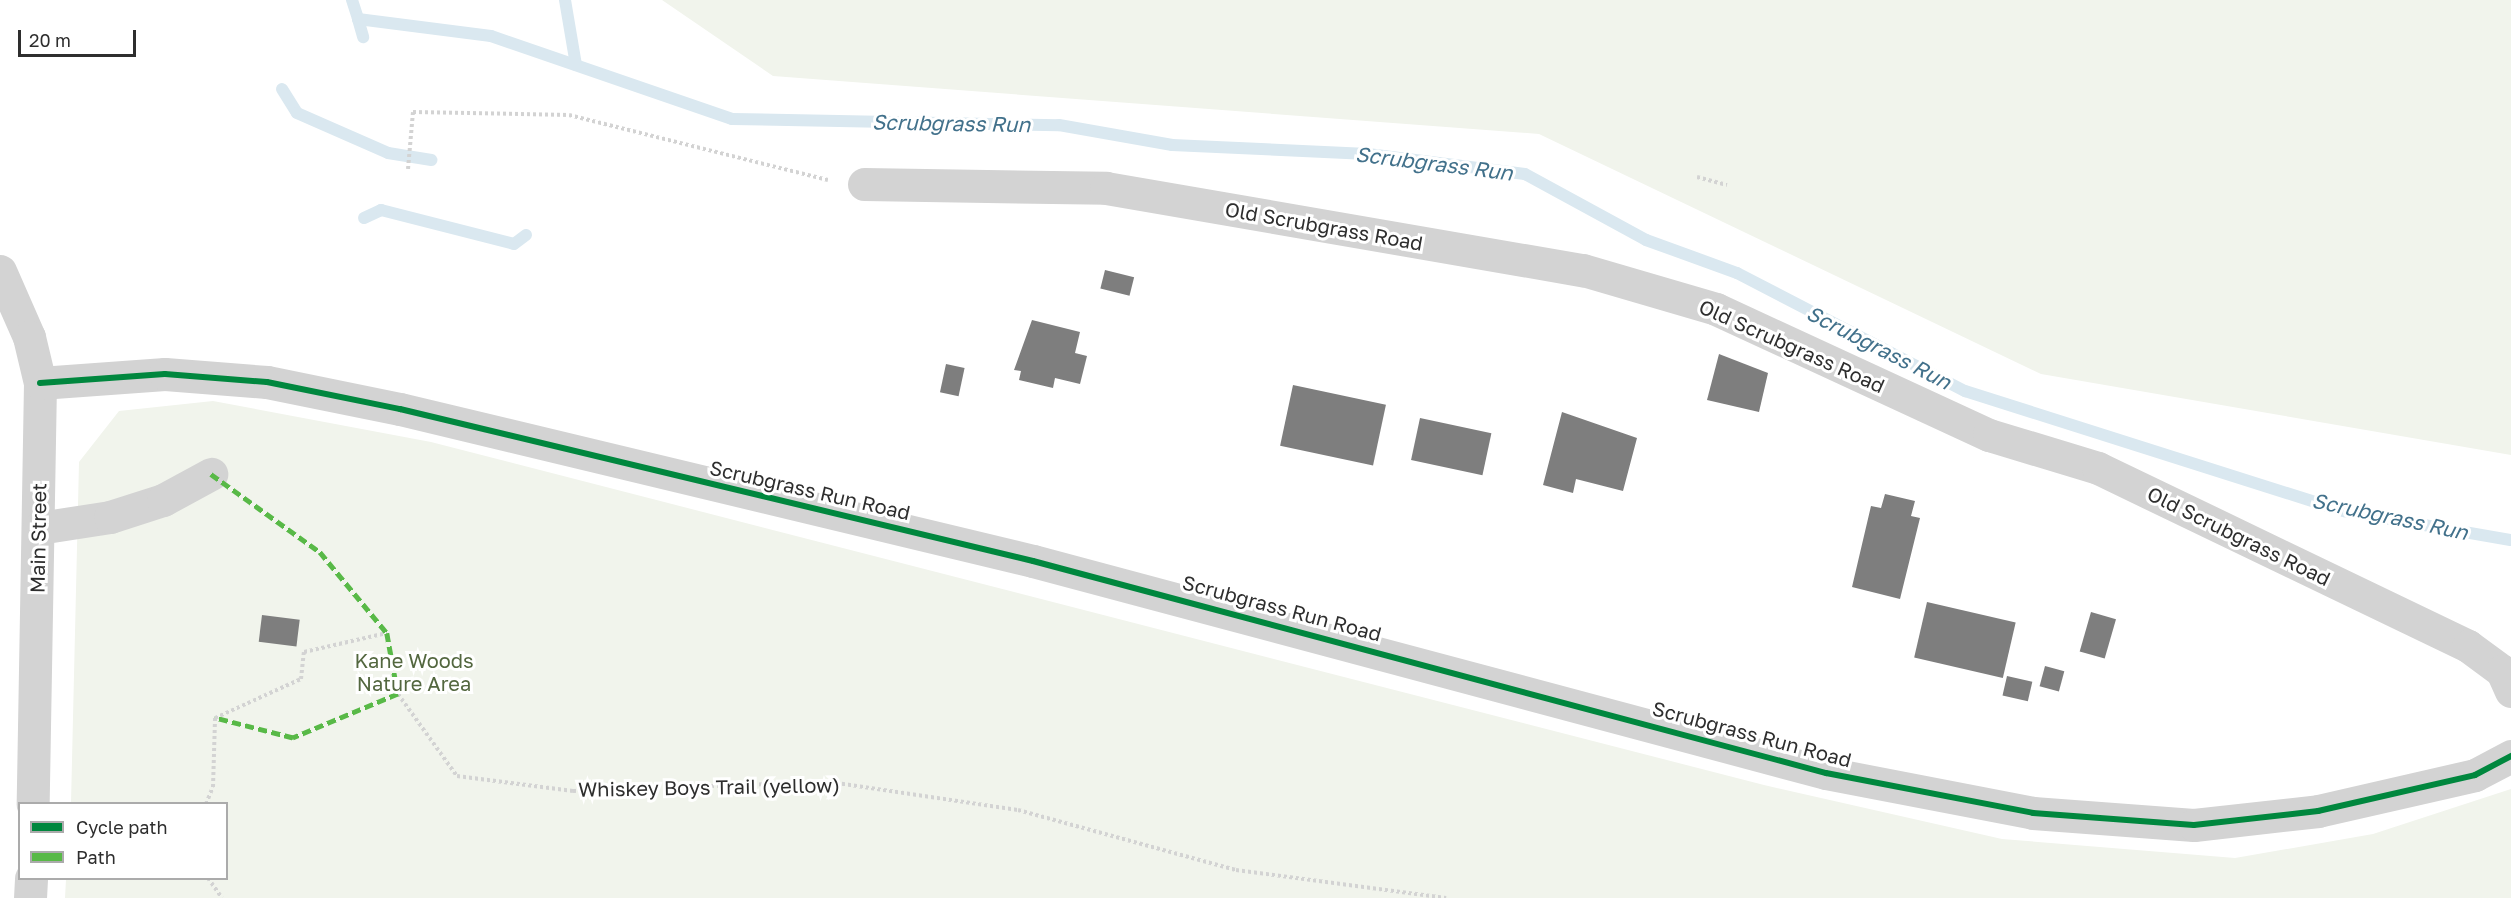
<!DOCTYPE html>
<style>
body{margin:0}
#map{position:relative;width:2511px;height:898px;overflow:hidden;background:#fff;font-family:"Golos Text",sans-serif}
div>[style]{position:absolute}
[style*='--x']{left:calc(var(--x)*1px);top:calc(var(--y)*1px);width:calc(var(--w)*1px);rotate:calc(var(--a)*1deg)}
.green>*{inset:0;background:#f1f4ec}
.stream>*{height:12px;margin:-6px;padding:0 6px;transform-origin:6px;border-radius:6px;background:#dae8f0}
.building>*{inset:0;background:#7e7e7e;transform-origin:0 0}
.path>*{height:4px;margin-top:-2px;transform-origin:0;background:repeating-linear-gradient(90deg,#d3d3d3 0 3px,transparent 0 6px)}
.minor>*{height:33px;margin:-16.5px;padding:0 16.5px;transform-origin:16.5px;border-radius:16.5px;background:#d3d3d3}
.quiet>*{height:4.5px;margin-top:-2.25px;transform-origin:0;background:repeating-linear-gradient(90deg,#58b947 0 9px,transparent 0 13.5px)}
.cycleway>*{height:6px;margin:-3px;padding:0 3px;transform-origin:3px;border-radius:3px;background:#00873e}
span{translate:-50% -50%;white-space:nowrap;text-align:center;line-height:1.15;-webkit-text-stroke:6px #fff;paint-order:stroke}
.street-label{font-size:20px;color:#2e2e2e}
.park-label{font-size:20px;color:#53673f}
.water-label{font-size:21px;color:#42718b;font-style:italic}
.legend{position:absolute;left:18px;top:802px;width:210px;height:78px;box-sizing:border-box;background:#fff;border:2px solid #ababab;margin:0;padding:8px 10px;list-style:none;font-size:18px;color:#2e2e2e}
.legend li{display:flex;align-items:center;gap:12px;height:30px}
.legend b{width:30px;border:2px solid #ababab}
.scale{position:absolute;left:18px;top:30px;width:118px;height:27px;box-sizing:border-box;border:3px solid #2e2e2e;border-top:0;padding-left:8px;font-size:18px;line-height:21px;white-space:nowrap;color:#2e2e2e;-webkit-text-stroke:4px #fff;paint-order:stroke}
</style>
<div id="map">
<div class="green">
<div style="clip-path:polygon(662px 0,2511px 0,2511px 455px,2041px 374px,1539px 134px,773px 76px)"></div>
<div style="clip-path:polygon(213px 401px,431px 442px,1764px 785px,2002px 839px,2235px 858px,2373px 834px,2511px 789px,2511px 898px,65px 898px,66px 879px,226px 878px,226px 804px,71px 803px,79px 462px,119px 411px)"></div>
</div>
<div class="stream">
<div style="--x:352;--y:0;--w:20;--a:72"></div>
<div style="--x:358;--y:19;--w:134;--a:7.3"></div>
<div style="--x:491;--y:36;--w:255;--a:19"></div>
<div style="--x:732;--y:119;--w:327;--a:1.1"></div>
<div style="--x:1059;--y:125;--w:115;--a:10"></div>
<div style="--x:1172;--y:145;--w:196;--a:2.6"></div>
<div style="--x:1368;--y:154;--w:158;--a:7.3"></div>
<div style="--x:1525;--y:174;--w:138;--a:28.6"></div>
<div style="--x:1646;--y:240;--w:97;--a:19.9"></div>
<div style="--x:1737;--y:273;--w:257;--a:27.4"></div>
<div style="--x:1965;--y:391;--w:398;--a:17.6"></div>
<div style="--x:2344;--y:511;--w:169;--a:9.9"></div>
<div style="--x:565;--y:0;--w:66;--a:80.4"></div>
<div style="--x:358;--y:19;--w:19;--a:74"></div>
<div style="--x:282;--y:89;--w:28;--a:58"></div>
<div style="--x:297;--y:113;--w:99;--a:23.7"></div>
<div style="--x:388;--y:153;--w:44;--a:9.2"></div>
<div style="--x:364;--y:218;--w:19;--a:-25"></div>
<div style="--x:381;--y:210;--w:137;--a:14.3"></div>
<div style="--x:514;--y:244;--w:15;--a:-37"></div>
</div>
<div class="building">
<div style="left:1105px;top:270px;width:30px;height:19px;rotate:14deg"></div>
<div style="clip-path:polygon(1032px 320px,1080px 332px,1075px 353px,1087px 356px,1080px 384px,1055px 378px,1053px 388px,1019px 380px,1021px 371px,1014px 370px)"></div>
<div style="clip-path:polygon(1719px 354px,1768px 373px,1759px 412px,1707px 400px)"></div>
<div style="left:946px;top:364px;width:19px;height:29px;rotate:12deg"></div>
<div style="left:1293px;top:385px;width:95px;height:62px;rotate:12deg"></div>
<div style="clip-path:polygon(1562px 412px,1637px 438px,1623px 491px,1576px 479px,1573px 493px,1543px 485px)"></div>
<div style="left:1420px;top:418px;width:73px;height:43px;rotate:12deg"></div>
<div style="clip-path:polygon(1885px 494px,1915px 501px,1911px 516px,1920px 518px,1900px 599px,1852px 587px,1871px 506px,1881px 508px)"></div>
<div style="left:1927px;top:602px;width:91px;height:57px;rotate:13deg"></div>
<div style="left:2091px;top:612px;width:26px;height:41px;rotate:16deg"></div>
<div style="left:262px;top:615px;width:38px;height:27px;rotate:7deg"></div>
<div style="left:2045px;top:666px;width:20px;height:21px;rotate:15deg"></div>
<div style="left:2007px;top:676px;width:26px;height:20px;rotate:13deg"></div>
</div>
<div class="path">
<div style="--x:408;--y:169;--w:57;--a:-85"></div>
<div style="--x:413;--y:112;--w:156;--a:1.1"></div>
<div style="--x:569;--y:115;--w:267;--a:14.1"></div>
<div style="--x:1697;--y:177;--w:31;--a:15"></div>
<div style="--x:398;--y:694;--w:101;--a:54.3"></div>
<div style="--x:457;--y:776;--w:117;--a:7.4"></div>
<div style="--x:573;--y:791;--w:257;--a:-2"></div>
<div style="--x:830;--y:782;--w:190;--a:8.5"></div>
<div style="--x:1018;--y:810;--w:226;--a:15.4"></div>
<div style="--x:1236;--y:870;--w:212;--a:7.6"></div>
<div style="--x:206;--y:804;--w:18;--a:-68"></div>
<div style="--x:213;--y:787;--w:69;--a:-88.3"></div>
<div style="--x:215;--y:718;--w:94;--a:-24.4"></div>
<div style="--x:301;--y:679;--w:27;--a:-84"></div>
<div style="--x:304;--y:652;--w:85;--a:-12.9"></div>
<div style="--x:208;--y:878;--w:24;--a:55"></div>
</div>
<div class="minor">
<div style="--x:864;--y:184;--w:242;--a:0.9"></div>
<div style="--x:1106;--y:188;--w:484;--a:9.8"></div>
<div style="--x:1583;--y:270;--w:139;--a:16.3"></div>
<div style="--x:1716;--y:309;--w:301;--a:24.8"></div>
<div style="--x:1989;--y:435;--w:114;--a:16.8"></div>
<div style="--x:2098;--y:468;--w:411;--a:25.7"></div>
<div style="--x:2468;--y:646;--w:42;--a:36.3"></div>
<div style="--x:2502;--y:671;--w:22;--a:66"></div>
<div style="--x:0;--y:271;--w:72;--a:66.3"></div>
<div style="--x:29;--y:337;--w:47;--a:76.6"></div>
<div style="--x:40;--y:383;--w:421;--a:91"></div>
<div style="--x:40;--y:383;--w:125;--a:-4.1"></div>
<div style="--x:165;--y:374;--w:102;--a:4.5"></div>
<div style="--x:267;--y:382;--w:136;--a:11.5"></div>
<div style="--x:400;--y:409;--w:651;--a:13.5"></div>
<div style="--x:1033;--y:561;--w:821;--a:14.97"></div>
<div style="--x:1826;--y:773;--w:211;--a:10.9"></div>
<div style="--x:2033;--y:813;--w:161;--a:4.3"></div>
<div style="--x:2194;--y:825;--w:125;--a:-6.4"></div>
<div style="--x:2318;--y:811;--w:161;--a:-12.9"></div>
<div style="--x:2475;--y:775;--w:41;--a:-27.8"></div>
<div style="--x:39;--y:528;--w:72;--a:-8.8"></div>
<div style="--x:110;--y:517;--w:56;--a:-17.8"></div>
<div style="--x:163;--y:500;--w:55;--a:-28.4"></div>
<div style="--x:30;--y:898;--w:20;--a:-87"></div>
</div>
<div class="quiet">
<div style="--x:211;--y:474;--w:134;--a:35.6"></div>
<div style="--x:320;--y:552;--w:105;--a:50.4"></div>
<div style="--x:387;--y:633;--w:62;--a:79.8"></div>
<div style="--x:398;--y:694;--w:114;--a:157.3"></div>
<div style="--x:293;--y:738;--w:81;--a:-165.6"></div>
</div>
<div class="cycleway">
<div style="--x:40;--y:383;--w:125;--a:-4.1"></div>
<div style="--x:165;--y:374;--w:102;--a:4.5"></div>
<div style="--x:267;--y:382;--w:136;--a:11.5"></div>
<div style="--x:400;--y:409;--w:651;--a:13.5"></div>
<div style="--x:1033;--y:561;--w:821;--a:14.97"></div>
<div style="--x:1826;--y:773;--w:211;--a:10.9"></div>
<div style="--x:2033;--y:813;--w:161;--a:4.3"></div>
<div style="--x:2194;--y:825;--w:125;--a:-6.4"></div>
<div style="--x:2318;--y:811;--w:161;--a:-12.9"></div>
<div style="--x:2475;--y:775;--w:41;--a:-27.8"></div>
</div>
<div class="street-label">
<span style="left:1324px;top:226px;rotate:10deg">Old Scrubgrass Road</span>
<span style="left:1792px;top:346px;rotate:24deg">Old Scrubgrass Road</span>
<span style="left:810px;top:490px;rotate:13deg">Scrubgrass Run Road</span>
<span style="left:2239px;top:536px;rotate:26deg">Old Scrubgrass Road</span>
<span style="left:38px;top:538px;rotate:-89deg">Main Street</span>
<span style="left:1282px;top:608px;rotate:15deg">Scrubgrass Run Road</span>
<span style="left:1752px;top:734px;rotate:15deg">Scrubgrass Run Road</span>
<span style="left:709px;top:787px;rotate:-1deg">Whiskey Boys Trail (yellow)</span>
</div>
<div class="park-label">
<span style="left:414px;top:672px">Kane Woods<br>Nature Area</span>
</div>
<div class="water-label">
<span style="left:951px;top:123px;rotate:1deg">Scrubgrass Run</span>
<span style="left:1434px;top:163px;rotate:7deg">Scrubgrass Run</span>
<span style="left:1879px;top:347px;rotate:27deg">Scrubgrass Run</span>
<span style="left:2390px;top:516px;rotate:12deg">Scrubgrass Run</span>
</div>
<ul class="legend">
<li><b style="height:8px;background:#00873e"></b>Cycle path</li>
<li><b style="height:8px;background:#58b947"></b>Path</li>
</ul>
<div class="scale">20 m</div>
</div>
